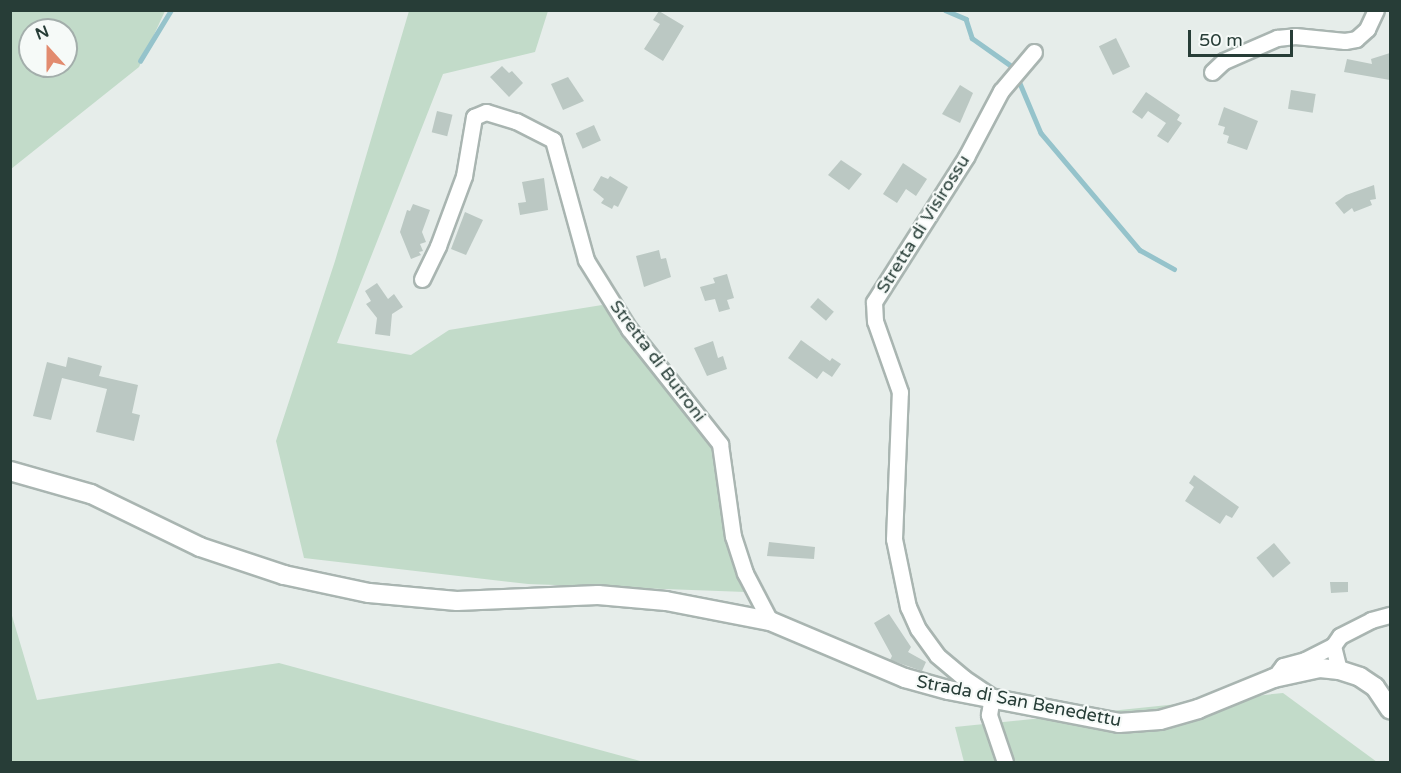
<!DOCTYPE html>
<style>
body{margin:0}
#map{position:relative;width:1401px;height:773px;overflow:hidden;background:#e6edea;font-family:"Varela Round",sans-serif}
div>[style]{position:absolute}
[style*='--x']{left:calc(var(--x)*1px);top:calc(var(--y)*1px);width:calc(var(--w)*1px);rotate:calc(var(--a)*1deg)}
.green>*{inset:0;background:#c2dbc9}
.stream>*{height:4.5px;margin:-2.25px;padding:0 2.25px;transform-origin:2.25px;border-radius:2.25px;background:#95c3cb}
.building>*{inset:0;background:#bbc8c3;transform-origin:0 0}
.roads{filter:drop-shadow(2px 0 #a9b5b1) drop-shadow(-2px 0 #a9b5b1) drop-shadow(0 2px #a9b5b1) drop-shadow(0 -2px #a9b5b1)}
.minor>*{height:15px;margin:-7.5px;padding:0 7.5px;transform-origin:7.5px;border-radius:7.5px;background:#fff}
.tertiary>*{height:18px;margin:-9px;padding:0 9px;transform-origin:9px;border-radius:9px;background:#fff}
span{translate:-50% -50%;white-space:nowrap;text-align:center;line-height:1.15;-webkit-text-stroke:4.5px #f6faf8;paint-order:stroke}
.street-label{font-size:18px;color:#273d37}
.frame{position:absolute;inset:0;border:12px solid #273d37;pointer-events:none}
.north{position:absolute;left:18px;top:18px;width:60px;height:60px;box-sizing:border-box;background:#f6faf8;border:2px solid #a3aeab;border-radius:50%;rotate:339deg;font-size:16px;font-weight:700;line-height:24px;text-align:center;color:#273d37}
.north::after{content:'';display:block;margin:auto;width:21px;height:27px;background:#e28b6f;clip-path:polygon(50% 0,100% 100%,50% 72%,0 100%)}
.scale{position:absolute;left:1188px;top:30px;width:105px;height:27px;box-sizing:border-box;border:3px solid #273d37;border-top:0;padding-left:8px;font-size:18px;line-height:21px;white-space:nowrap;color:#273d37;-webkit-text-stroke:4px #f6faf8;paint-order:stroke}
</style>
<div id="map">
<div class="green">
<div style="clip-path:polygon(evenodd,11px 10px,165px 11px,139px 67px,11px 169px,11px 10px,30px 30px,66px 30px,66px 66px,30px 66px,30px 30px)"></div>
<div style="clip-path:polygon(409px 11px,548px 11px,535px 52px,443px 74px,337px 343px,411px 355px,449px 330px,602px 305px,715px 450px,746px 592px,528px 584px,304px 558px,276px 441px,335px 261px)"></div>
<div style="clip-path:polygon(10px 609px,37px 700px,279px 663px,644px 762px,11px 762px)"></div>
<div style="clip-path:polygon(1283px 693px,1377px 762px,964px 762px,955px 727px)"></div>
</div>
<div class="stream">
<div style="--x:945;--y:10;--w:23;--a:23"></div>
<div style="--x:966;--y:19;--w:20;--a:72"></div>
<div style="--x:972;--y:38;--w:50;--a:35.3"></div>
<div style="--x:140;--y:61;--w:60;--a:-58.7"></div>
<div style="--x:1019;--y:81;--w:56;--a:67.1"></div>
<div style="--x:1041;--y:133;--w:153;--a:49.8"></div>
<div style="--x:1140;--y:250;--w:39;--a:29"></div>
</div>
<div class="building">
<div style="clip-path:polygon(659px 11px,684px 26px,663px 61px,644px 49px,660px 24px,653px 20px)"></div>
<div style="left:1116px;top:38px;width:32px;height:19px;rotate:64deg"></div>
<div style="clip-path:polygon(1390px 53px,1390px 80px,1344px 72px,1347px 59px,1372px 64px,1371px 59px)"></div>
<div style="clip-path:polygon(502px 66px,509px 73px,512px 71px,523px 83px,509px 97px,490px 77px)"></div>
<div style="clip-path:polygon(568px 77px,584px 101px,563px 110px,551px 84px)"></div>
<div style="clip-path:polygon(960px 85px,973px 93px,960px 123px,942px 114px)"></div>
<div style="left:1291px;top:90px;width:25px;height:19px;rotate:9deg"></div>
<div style="clip-path:polygon(1146px 92px,1180px 115px,1177px 120px,1182px 123px,1168px 143px,1157px 136px,1166px 123px,1148px 111px,1142px 119px,1132px 112px)"></div>
<div style="clip-path:polygon(1224px 107px,1258px 121px,1247px 150px,1227px 143px,1229px 136px,1223px 134px,1225px 127px,1218px 125px)"></div>
<div style="left:437px;top:111px;width:16px;height:22px;rotate:14deg"></div>
<div style="left:594px;top:125px;width:17px;height:20px;rotate:66deg"></div>
<div style="clip-path:polygon(841px 160px,862px 174px,849px 190px,828px 175px)"></div>
<div style="clip-path:polygon(903px 163px,927px 179px,916px 196px,906px 189px,897px 203px,883px 194px)"></div>
<div style="clip-path:polygon(601px 176px,608px 179px,610px 176px,628px 187px,618px 207px,614px 205px,612px 209px,601px 203px,604px 199px,593px 190px)"></div>
<div style="clip-path:polygon(544px 178px,548px 210px,520px 215px,518px 203px,526px 202px,522px 182px)"></div>
<div style="clip-path:polygon(1374px 185px,1376px 199px,1370px 200px,1372px 205px,1354px 212px,1352px 208px,1344px 214px,1335px 203px,1346px 195px)"></div>
<div style="clip-path:polygon(413px 204px,430px 210px,422px 232px,426px 242px,420px 244px,423px 251px,419px 252px,421px 255px,411px 259px,400px 232px,407px 210px,410px 211px)"></div>
<div style="clip-path:polygon(465px 212px,483px 220px,466px 255px,451px 249px)"></div>
<div style="clip-path:polygon(659px 250px,661px 259px,666px 258px,671px 277px,644px 287px,636px 256px)"></div>
<div style="clip-path:polygon(727px 274px,734px 298px,727px 300px,730px 309px,719px 312px,715px 299px,705px 301px,700px 287px,715px 283px,713px 278px)"></div>
<div style="clip-path:polygon(377px 283px,388px 299px,394px 294px,403px 307px,392px 314px,390px 336px,375px 334px,377px 318px,366px 304px,371px 301px,365px 291px)"></div>
<div style="left:818px;top:298px;width:21px;height:12px;rotate:41deg"></div>
<div style="clip-path:polygon(801px 340px,830px 361px,832px 358px,841px 364px,832px 377px,823px 371px,817px 379px,788px 358px)"></div>
<div style="clip-path:polygon(713px 341px,718px 358px,723px 356px,727px 369px,707px 376px,694px 348px)"></div>
<div style="clip-path:polygon(68px 357px,102px 366px,99px 376px,138px 385px,132px 413px,140px 415px,134px 441px,96px 432px,107px 389px,62px 378px,51px 420px,33px 416px,47px 362px,66px 367px)"></div>
<div style="clip-path:polygon(1194px 475px,1239px 507px,1232px 518px,1226px 515px,1220px 524px,1185px 501px,1194px 487px,1189px 483px)"></div>
<div style="clip-path:polygon(769px 542px,815px 547px,814px 559px,767px 556px)"></div>
<div style="left:1274px;top:543px;width:26px;height:23px;rotate:50deg"></div>
<div style="clip-path:polygon(1330px 582px,1348px 582px,1348px 592px,1331px 593px)"></div>
<div style="clip-path:polygon(889px 614px,911px 647px,908px 652px,926px 662px,922px 671px,890px 660px,892px 656px,874px 623px)"></div>
</div>
<div class="roads">
<div class="minor">
<div style="--x:1212;--y:72;--w:16;--a:-43"></div>
<div style="--x:1224;--y:61;--w:58;--a:-23.5"></div>
<div style="--x:1277;--y:38;--w:18;--a:-6"></div>
<div style="--x:1295;--y:36;--w:50;--a:5.7"></div>
<div style="--x:1345;--y:41;--w:11;--a:-10"></div>
<div style="--x:1356;--y:39;--w:15;--a:-42"></div>
<div style="--x:1367;--y:29;--w:21;--a:-65"></div>
<div style="--x:422;--y:279;--w:37;--a:-64"></div>
<div style="--x:438;--y:246;--w:75;--a:-69.6"></div>
<div style="--x:464;--y:176;--w:60;--a:-80.4"></div>
<div style="--x:474;--y:117;--w:13;--a:-23"></div>
<div style="--x:486;--y:112;--w:31;--a:17"></div>
<div style="--x:516;--y:121;--w:42;--a:27.2"></div>
<div style="--x:553;--y:140;--w:124;--a:74.6"></div>
<div style="--x:586;--y:260;--w:81;--a:58.1"></div>
<div style="--x:629;--y:329;--w:147;--a:51.6"></div>
<div style="--x:720;--y:444;--w:93;--a:82"></div>
<div style="--x:733;--y:536;--w:39;--a:72"></div>
<div style="--x:745;--y:573;--w:54;--a:62.5"></div>
<div style="--x:1339;--y:670;--w:25;--a:-104"></div>
<div style="--x:1333;--y:646;--w:12;--a:-55"></div>
<div style="--x:1340;--y:636;--w:35;--a:-27"></div>
<div style="--x:1371;--y:620;--w:20;--a:-15"></div>
<div style="--x:1274;--y:678;--w:15;--a:-53"></div>
<div style="--x:1283;--y:666;--w:23;--a:-15"></div>
<div style="--x:1305;--y:660;--w:31;--a:-27"></div>
<div style="--x:1005;--y:762;--w:50;--a:-108.8"></div>
<div style="--x:989;--y:715;--w:18;--a:-81"></div>
<div style="--x:992;--y:697;--w:34;--a:-146"></div>
<div style="--x:964;--y:678;--w:35;--a:-140"></div>
<div style="--x:937;--y:655;--w:32;--a:-126"></div>
<div style="--x:918;--y:629;--w:24;--a:-114"></div>
<div style="--x:908;--y:607;--w:69;--a:-101.6"></div>
<div style="--x:894;--y:539;--w:147;--a:-87.7"></div>
<div style="--x:900;--y:392;--w:75;--a:-109.4"></div>
<div style="--x:875;--y:321;--w:19;--a:-93"></div>
<div style="--x:874;--y:302;--w:172;--a:-57.6"></div>
<div style="--x:966;--y:157;--w:75;--a:-62.1"></div>
<div style="--x:1001;--y:91;--w:51;--a:-49.8"></div>
</div>
<div class="tertiary">
<div style="--x:10;--y:471;--w:84;--a:15.9"></div>
<div style="--x:91;--y:494;--w:121;--a:25.9"></div>
<div style="--x:200;--y:547;--w:89;--a:18.4"></div>
<div style="--x:284;--y:575;--w:87;--a:12"></div>
<div style="--x:369;--y:593;--w:88;--a:5.2"></div>
<div style="--x:457;--y:601;--w:141;--a:-2.4"></div>
<div style="--x:598;--y:595;--w:68;--a:5"></div>
<div style="--x:666;--y:601;--w:106;--a:10.9"></div>
<div style="--x:770;--y:621;--w:147;--a:22.9"></div>
<div style="--x:905;--y:678;--w:45;--a:15.6"></div>
<div style="--x:948;--y:690;--w:174;--a:10.9"></div>
<div style="--x:1119;--y:723;--w:41;--a:-4.2"></div>
<div style="--x:1160;--y:720;--w:40;--a:-16"></div>
<div style="--x:1198;--y:709;--w:82;--a:-22.2"></div>
<div style="--x:1274;--y:678;--w:47;--a:-12.3"></div>
<div style="--x:1320;--y:668;--w:19;--a:6"></div>
<div style="--x:1339;--y:670;--w:22;--a:18"></div>
<div style="--x:1360;--y:677;--w:18;--a:34"></div>
<div style="--x:1375;--y:687;--w:27;--a:56"></div>
</div>
</div>
<div class="street-label">
<span style="left:923px;top:224px;rotate:-58deg">Stretta di Visirossu</span>
<span style="left:658px;top:361px;rotate:53deg">Stretta di Butroni</span>
<span style="left:1019px;top:701px;rotate:11deg">Strada di San Benedettu</span>
</div>
<div class="frame"></div>
<div class="north">N</div>
<div class="scale">50 m</div>
</div>
